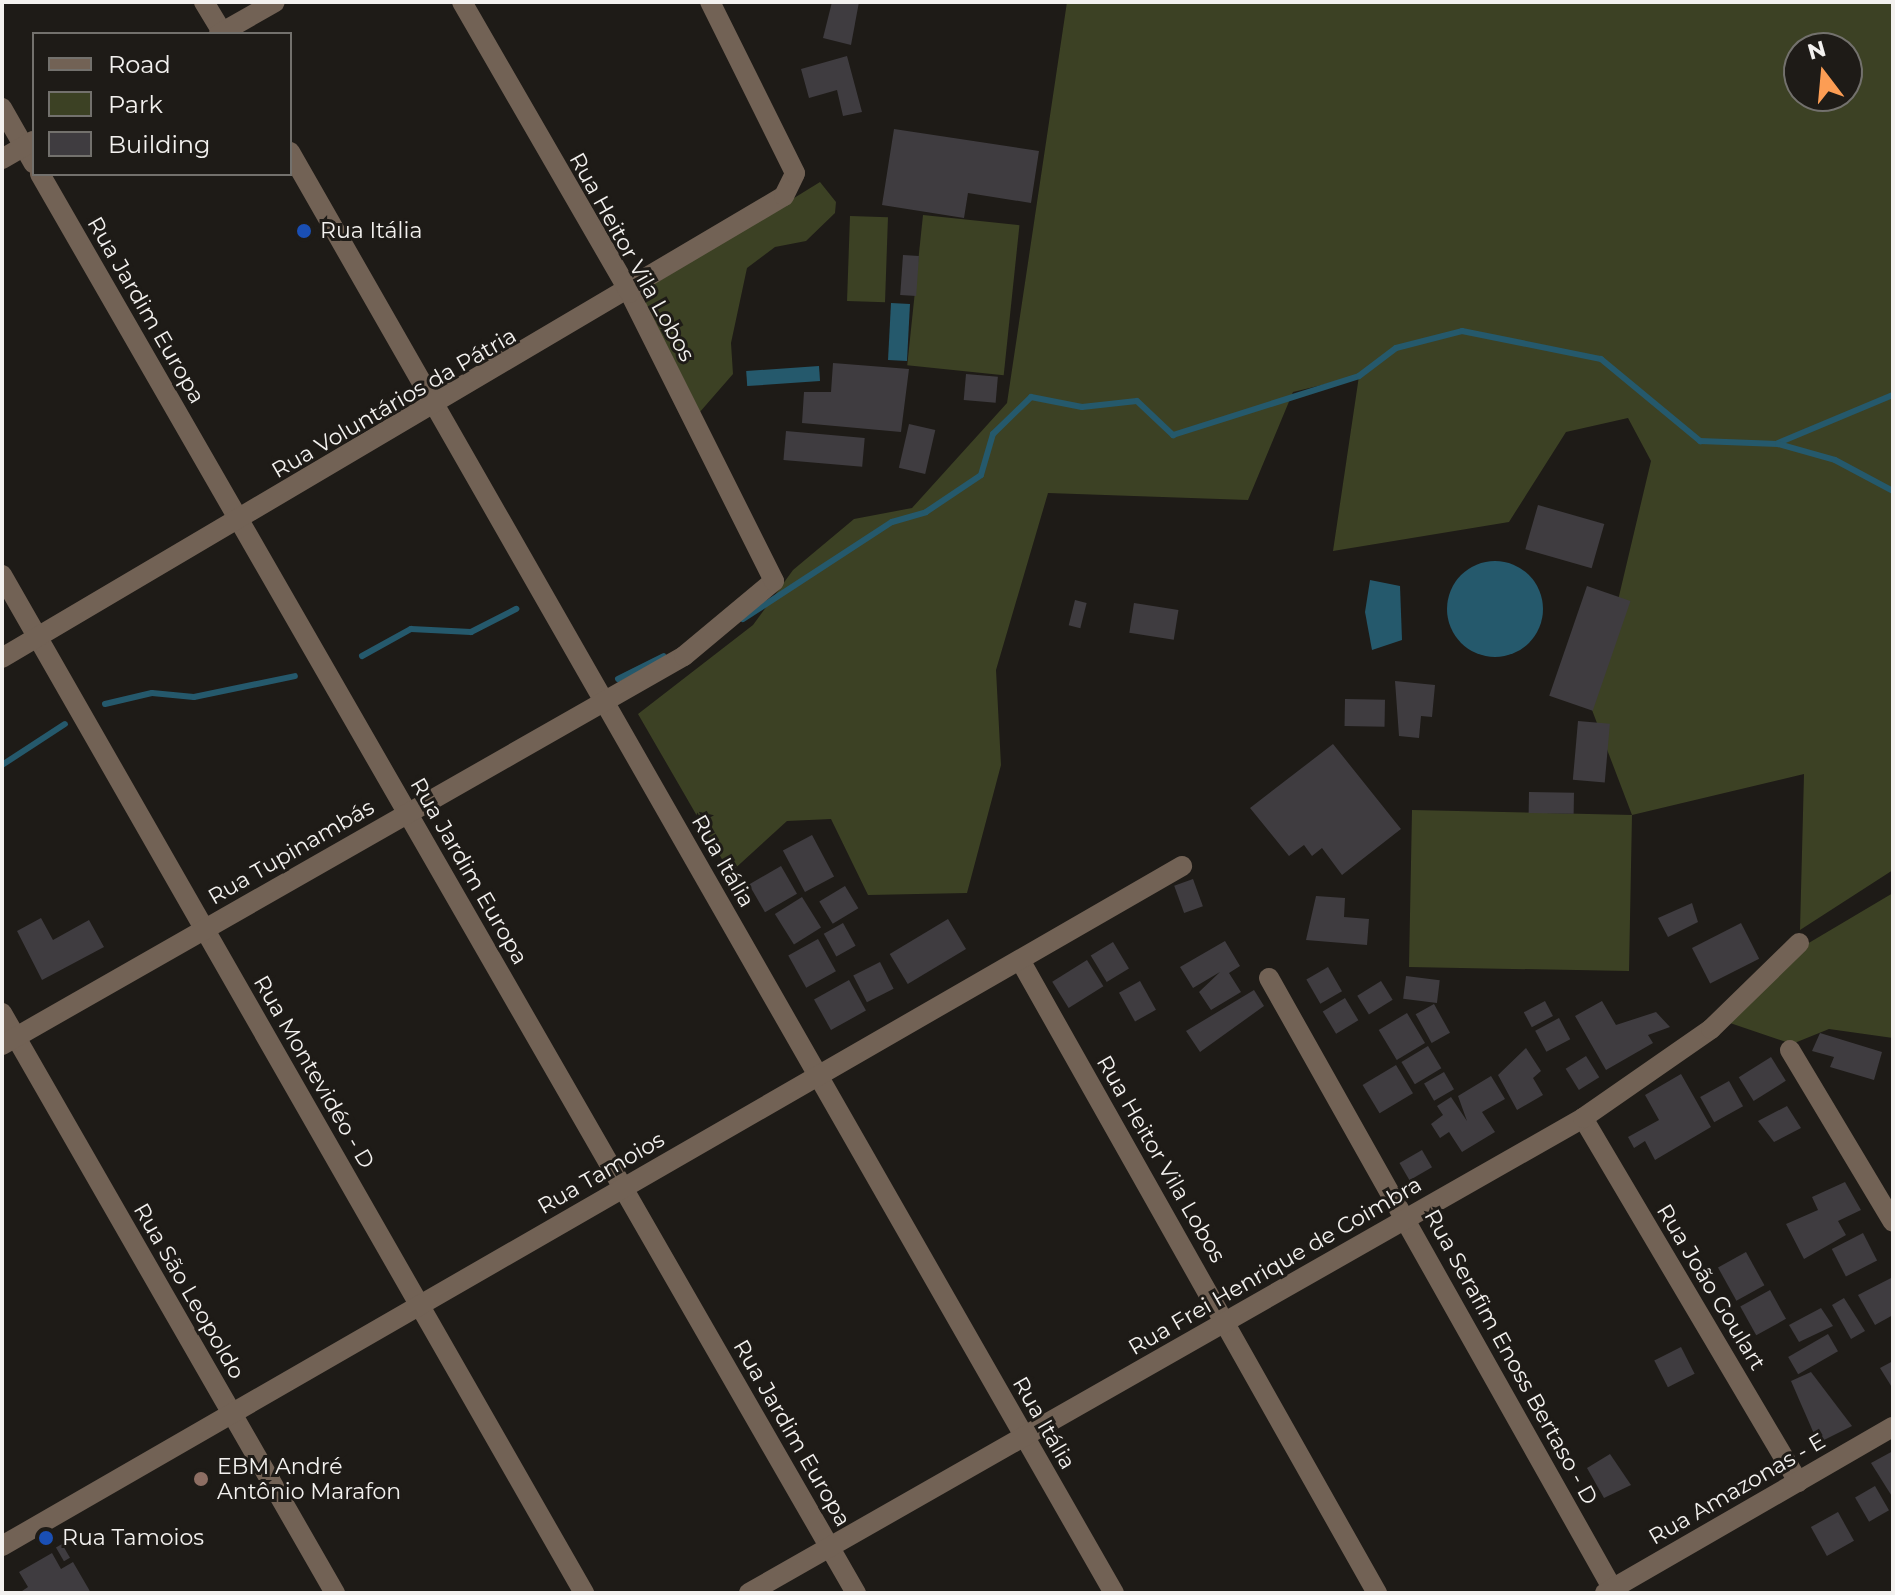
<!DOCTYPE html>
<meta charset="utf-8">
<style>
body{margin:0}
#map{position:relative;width:1895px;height:1595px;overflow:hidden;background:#1e1b17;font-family:Montserrat,sans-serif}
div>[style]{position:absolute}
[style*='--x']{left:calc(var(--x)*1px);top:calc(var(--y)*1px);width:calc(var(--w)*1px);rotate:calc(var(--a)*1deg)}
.green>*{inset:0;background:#3c4124;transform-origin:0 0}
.water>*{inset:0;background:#25596c;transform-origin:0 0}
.round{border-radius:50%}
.stream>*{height:6px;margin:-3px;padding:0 3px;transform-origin:3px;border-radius:3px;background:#25596c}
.building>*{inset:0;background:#3f3c40;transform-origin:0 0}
.minor>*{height:20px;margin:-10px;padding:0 10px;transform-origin:10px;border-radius:10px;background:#726255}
.dots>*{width:22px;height:22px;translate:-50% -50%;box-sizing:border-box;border:4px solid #1e1b17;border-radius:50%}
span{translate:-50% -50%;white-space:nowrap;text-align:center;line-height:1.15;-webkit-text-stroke:6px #1e1b17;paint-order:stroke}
.poi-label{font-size:22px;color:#f3f1ef}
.left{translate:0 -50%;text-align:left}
.street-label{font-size:22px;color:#f3f1ef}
.frame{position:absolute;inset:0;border:4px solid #f3f1ef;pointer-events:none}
.legend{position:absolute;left:32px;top:32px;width:260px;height:144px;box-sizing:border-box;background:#1e1b17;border:2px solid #73716d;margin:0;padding:10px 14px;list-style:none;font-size:24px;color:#f3f1ef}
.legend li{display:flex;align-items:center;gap:16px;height:40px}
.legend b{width:40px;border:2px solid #73716d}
.north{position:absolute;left:1783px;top:32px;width:80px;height:80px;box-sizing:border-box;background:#1e1b17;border:2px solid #73716d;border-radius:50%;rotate:344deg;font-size:22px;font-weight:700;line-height:32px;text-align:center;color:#f3f1ef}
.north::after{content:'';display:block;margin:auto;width:28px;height:36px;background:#fc9d54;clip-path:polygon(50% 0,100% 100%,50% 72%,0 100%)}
</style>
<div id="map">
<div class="green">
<div style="clip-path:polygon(evenodd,1067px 2px,1893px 2px,1893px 870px,1800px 930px,1804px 774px,1632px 815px,1629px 971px,1409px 967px,1412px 810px,1632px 815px,1592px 710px,1651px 461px,1628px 418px,1566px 432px,1509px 522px,1333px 551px,1359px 376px,1293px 392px,1248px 500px,1048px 493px,996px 670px,1001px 765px,967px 893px,868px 895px,831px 819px,787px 821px,730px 873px,638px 714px,753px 625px,793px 570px,854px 519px,912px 508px,1007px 403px,1067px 2px,1799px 48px,1847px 48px,1847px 96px,1799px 96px,1799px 48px)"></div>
<div style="clip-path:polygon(820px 182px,836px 202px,835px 213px,806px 241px,775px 247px,747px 268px,731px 343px,733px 374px,699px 413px,638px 294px)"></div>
<div style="left:923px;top:215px;width:97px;height:151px;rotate:6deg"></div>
<div style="left:850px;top:216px;width:38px;height:85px;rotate:2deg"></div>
<div style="clip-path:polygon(1893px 893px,1893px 1038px,1829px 1029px,1792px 1044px,1730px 1023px,1807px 944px)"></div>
</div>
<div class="water">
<div style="left:891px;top:303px;width:19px;height:57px;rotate:3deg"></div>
<div style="left:819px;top:366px;width:15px;height:73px;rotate:86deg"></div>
<div class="round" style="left:1447px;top:561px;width:96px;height:96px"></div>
<div style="clip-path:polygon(1370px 580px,1400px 586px,1402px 640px,1372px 650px,1365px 612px)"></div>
</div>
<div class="stream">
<div style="--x:1778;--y:443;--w:125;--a:-22.7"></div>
<div style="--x:743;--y:619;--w:178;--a:-33.1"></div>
<div style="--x:892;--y:522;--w:35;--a:-16"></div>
<div style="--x:926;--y:512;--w:66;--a:-33.9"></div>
<div style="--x:981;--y:475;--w:43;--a:-73.7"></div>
<div style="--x:993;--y:434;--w:53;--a:-44.2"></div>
<div style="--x:1031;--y:397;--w:52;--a:11.1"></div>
<div style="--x:1082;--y:407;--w:55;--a:-6.2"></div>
<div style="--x:1137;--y:401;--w:50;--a:43.4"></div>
<div style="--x:1173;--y:435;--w:195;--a:-17.6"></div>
<div style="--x:1359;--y:376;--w:46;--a:-37.1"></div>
<div style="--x:1396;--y:348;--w:68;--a:-14.4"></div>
<div style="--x:1462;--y:331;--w:142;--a:11.4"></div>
<div style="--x:1601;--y:359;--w:129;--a:39.6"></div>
<div style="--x:1700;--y:441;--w:78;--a:2.2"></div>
<div style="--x:1778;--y:444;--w:59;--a:15.7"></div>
<div style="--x:1835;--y:460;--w:66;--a:28.1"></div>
<div style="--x:362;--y:656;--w:56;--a:-28.9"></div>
<div style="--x:411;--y:629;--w:60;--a:2.9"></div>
<div style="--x:471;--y:632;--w:51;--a:-27.1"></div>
<div style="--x:618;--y:679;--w:51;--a:-26.6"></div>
<div style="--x:105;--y:704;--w:48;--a:-13.2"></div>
<div style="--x:152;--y:693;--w:42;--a:5.4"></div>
<div style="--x:194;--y:697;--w:103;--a:-11.7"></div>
<div style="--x:2;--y:765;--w:75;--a:-33.1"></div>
</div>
<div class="building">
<div style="clip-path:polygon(832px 2px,859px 2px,851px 45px,823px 38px)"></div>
<div style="clip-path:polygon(847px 56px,862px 112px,843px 116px,837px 90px,809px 98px,801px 69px)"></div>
<div style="clip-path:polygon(894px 129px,1039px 151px,1031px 203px,968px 193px,964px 218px,882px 205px)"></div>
<div style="left:903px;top:255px;width:16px;height:40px;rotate:4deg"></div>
<div style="clip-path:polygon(833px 363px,909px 369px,901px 432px,802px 423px,804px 392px,831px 392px)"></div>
<div style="left:966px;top:374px;width:32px;height:26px;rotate:5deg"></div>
<div style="left:909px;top:424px;width:27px;height:45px;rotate:13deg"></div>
<div style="left:786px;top:431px;width:79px;height:29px;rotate:5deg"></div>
<div style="left:1538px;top:505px;width:69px;height:46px;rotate:16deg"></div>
<div style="left:1587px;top:586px;width:46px;height:116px;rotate:19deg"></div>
<div style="left:1075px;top:600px;width:12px;height:26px;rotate:14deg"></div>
<div style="left:1134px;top:603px;width:45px;height:30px;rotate:9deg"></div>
<div style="clip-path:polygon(1395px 681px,1435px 685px,1432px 717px,1421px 716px,1419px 738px,1399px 736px)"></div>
<div style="left:1345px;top:699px;width:40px;height:27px;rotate:1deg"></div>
<div style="left:1578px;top:721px;width:32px;height:59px;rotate:5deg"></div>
<div style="clip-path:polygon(1333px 744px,1401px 829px,1342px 875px,1322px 848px,1312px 856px,1304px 845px,1289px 856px,1250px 808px)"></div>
<div style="left:1529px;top:792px;width:45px;height:21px;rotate:1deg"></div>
<div style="left:812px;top:835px;width:47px;height:33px;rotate:62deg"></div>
<div style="left:781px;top:866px;width:32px;height:37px;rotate:60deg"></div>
<div style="left:1193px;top:879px;width:29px;height:20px;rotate:70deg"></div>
<div style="left:845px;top:886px;width:26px;height:30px;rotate:59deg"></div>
<div style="clip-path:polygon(1316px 896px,1345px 898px,1344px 917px,1369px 919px,1367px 945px,1306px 940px)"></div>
<div style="left:802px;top:897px;width:36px;height:32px;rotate:58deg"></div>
<div style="clip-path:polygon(1692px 903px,1698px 922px,1668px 937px,1658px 918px)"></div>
<div style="clip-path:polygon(41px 918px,53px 940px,89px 920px,104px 947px,42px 980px,17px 931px)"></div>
<div style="left:948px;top:919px;width:35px;height:68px;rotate:59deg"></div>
<div style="left:843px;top:923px;width:26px;height:22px;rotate:61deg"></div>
<div style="left:1741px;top:923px;width:40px;height:55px;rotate:63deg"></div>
<div style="left:818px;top:939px;width:37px;height:34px;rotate:61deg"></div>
<div style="clip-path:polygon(1225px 941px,1240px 966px,1229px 973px,1241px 992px,1211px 1010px,1199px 992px,1220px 972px,1193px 988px,1180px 967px)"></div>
<div style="left:1113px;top:942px;width:31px;height:26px;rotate:59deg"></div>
<div style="left:1087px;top:960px;width:31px;height:41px;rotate:58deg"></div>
<div style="left:880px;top:962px;width:30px;height:30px;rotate:63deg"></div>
<div style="left:1328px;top:967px;width:28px;height:25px;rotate:60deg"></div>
<div style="left:1406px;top:976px;width:34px;height:23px;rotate:7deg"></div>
<div style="left:849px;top:980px;width:35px;height:40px;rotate:61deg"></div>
<div style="left:1140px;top:981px;width:33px;height:24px;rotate:61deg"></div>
<div style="left:1381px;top:981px;width:22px;height:28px;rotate:58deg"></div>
<div style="clip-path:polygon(1254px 990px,1264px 1006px,1200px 1052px,1186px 1031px)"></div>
<div style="left:1345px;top:998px;width:26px;height:26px;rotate:59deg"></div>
<div style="left:1545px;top:1001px;width:17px;height:24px;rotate:62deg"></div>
<div style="clip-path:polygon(1602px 1001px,1616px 1025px,1656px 1012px,1670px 1027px,1648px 1035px,1653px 1043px,1606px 1070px,1575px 1016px)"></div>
<div style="left:1434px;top:1004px;width:33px;height:21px;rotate:61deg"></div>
<div style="left:1407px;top:1013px;width:35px;height:33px;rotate:59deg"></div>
<div style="left:1559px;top:1018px;width:24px;height:27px;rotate:62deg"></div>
<div style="clip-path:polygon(1820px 1033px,1882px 1052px,1874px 1080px,1830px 1067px,1834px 1057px,1812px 1051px)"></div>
<div style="left:1428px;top:1046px;width:26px;height:31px;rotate:59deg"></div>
<div style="clip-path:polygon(1526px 1048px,1541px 1071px,1533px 1078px,1543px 1095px,1517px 1110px,1498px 1075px)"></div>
<div style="left:1586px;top:1056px;width:25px;height:24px;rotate:58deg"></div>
<div style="left:1771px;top:1057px;width:28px;height:38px;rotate:58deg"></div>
<div style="left:1396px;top:1065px;width:33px;height:39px;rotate:59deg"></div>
<div style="left:1444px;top:1072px;width:20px;height:23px;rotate:60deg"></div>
<div style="clip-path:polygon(1681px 1074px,1711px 1127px,1655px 1160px,1645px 1141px,1634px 1148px,1628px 1137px,1659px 1120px,1645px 1095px)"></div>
<div style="clip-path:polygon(1491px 1076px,1505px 1099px,1482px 1112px,1495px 1132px,1462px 1152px,1449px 1132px,1440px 1138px,1431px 1124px,1443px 1115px,1437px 1106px,1451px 1097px,1467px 1121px,1458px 1096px)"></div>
<div style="left:1729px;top:1081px;width:29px;height:33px;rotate:61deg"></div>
<div style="clip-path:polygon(1787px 1106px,1801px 1128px,1774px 1142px,1758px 1121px)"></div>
<div style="left:1422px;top:1150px;width:20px;height:26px;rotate:60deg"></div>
<div style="clip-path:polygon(1845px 1182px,1861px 1210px,1838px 1221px,1846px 1235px,1804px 1259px,1786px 1224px,1818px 1210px,1812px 1197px)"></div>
<div style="left:1863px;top:1233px;width:31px;height:35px;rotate:63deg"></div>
<div style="left:1746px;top:1252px;width:38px;height:32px;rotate:61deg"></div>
<div style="clip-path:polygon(1893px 1277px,1893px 1315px,1875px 1325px,1858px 1295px)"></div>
<div style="left:1770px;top:1290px;width:33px;height:34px;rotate:61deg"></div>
<div style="clip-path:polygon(1844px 1298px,1865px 1331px,1851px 1339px,1832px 1305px)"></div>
<div style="clip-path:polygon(1821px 1308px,1833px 1326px,1799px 1342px,1789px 1325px)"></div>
<div style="left:1828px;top:1334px;width:20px;height:46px;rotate:60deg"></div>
<div style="left:1681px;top:1347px;width:30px;height:30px;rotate:63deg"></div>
<div style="clip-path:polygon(1893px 1361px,1893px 1389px,1880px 1368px)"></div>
<div style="clip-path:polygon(1811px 1372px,1852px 1426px,1818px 1443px,1791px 1381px)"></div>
<div style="clip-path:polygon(1893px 1451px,1893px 1498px,1871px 1463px)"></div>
<div style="clip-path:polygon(1610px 1454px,1631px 1485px,1604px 1498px,1587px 1468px)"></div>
<div style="left:1875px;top:1486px;width:28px;height:23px;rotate:60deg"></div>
<div style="left:1838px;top:1512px;width:33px;height:31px;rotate:61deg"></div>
<div style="left:62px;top:1544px;width:16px;height:7px;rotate:60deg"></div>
<div style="clip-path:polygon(52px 1553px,61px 1569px,73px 1562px,91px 1593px,19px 1593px,28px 1587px,19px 1572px)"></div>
</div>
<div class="minor">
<div style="--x:204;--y:2;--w:37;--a:59"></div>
<div style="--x:219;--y:34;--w:64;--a:-29.7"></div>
<div style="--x:2;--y:108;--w:64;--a:60.3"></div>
<div style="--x:290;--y:152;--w:1660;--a:60.24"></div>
<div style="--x:2;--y:159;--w:36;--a:-30"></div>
<div style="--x:40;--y:174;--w:1637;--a:60.1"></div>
<div style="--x:2;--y:575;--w:1173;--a:60.24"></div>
<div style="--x:2;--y:658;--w:908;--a:-30.57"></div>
<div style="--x:784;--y:196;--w:25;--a:-64"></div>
<div style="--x:795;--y:173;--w:191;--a:-116.4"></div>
<div style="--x:1020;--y:960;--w:727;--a:60.58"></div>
<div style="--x:1269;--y:978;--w:706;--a:60.64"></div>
<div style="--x:2;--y:1013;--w:669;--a:60.14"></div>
<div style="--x:2;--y:1045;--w:785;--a:-29.7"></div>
<div style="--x:684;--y:656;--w:117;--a:-39.8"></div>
<div style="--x:774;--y:581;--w:322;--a:-116.6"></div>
<div style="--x:630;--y:293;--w:336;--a:-120"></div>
<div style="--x:1790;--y:1050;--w:200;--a:59.1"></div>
<div style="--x:1583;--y:1118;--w:423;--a:59.4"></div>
<div style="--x:2;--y:1546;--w:1362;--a:-29.95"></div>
<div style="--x:749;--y:1593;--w:960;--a:-29.66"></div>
<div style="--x:1583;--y:1118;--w:156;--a:-34.8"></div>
<div style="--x:1711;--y:1029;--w:123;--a:-44.3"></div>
<div style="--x:1605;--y:1593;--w:332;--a:-30"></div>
</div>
<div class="dots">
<div style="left:304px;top:231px;background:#1a4fb4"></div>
<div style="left:201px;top:1479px;background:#8d6e63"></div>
<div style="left:46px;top:1538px;background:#1a4fb4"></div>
</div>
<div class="poi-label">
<span class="left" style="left:320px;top:231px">Rua Itália</span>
<span class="left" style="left:217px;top:1479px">EBM André<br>Antônio Marafon</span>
<span class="left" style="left:62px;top:1538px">Rua Tamoios</span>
</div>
<div class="street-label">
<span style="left:632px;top:257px;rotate:61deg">Rua Heitor Vila Lobos</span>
<span style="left:146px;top:310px;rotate:60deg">Rua Jardim Europa</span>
<span style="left:394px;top:403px;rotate:-30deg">Rua Voluntários da Pátria</span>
<span style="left:291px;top:852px;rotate:-30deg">Rua Tupinambás</span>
<span style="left:723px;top:861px;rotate:60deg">Rua Itália</span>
<span style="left:469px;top:871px;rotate:60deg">Rua Jardim Europa</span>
<span style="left:314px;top:1072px;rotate:60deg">Rua Montevidéo - D</span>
<span style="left:1161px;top:1159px;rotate:60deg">Rua Heitor Vila Lobos</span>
<span style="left:601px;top:1173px;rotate:-30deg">Rua Tamoios</span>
<span style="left:1275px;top:1266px;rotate:-30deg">Rua Frei Henrique de Coimbra</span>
<span style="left:1711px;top:1287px;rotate:59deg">Rua João Goulart</span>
<span style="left:189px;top:1291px;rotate:60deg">Rua São Leopoldo</span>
<span style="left:1511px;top:1357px;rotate:61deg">Rua Serafim Enoss Bertaso - D</span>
<span style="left:1044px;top:1423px;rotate:60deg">Rua Itália</span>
<span style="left:792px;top:1433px;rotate:60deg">Rua Jardim Europa</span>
<span style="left:1737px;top:1489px;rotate:-30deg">Rua Amazonas - E</span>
</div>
<div class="frame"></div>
<ul class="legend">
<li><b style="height:10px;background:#726255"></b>Road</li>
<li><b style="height:22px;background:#3c4124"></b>Park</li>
<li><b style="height:22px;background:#3f3c40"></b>Building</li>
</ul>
<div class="north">N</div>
</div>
